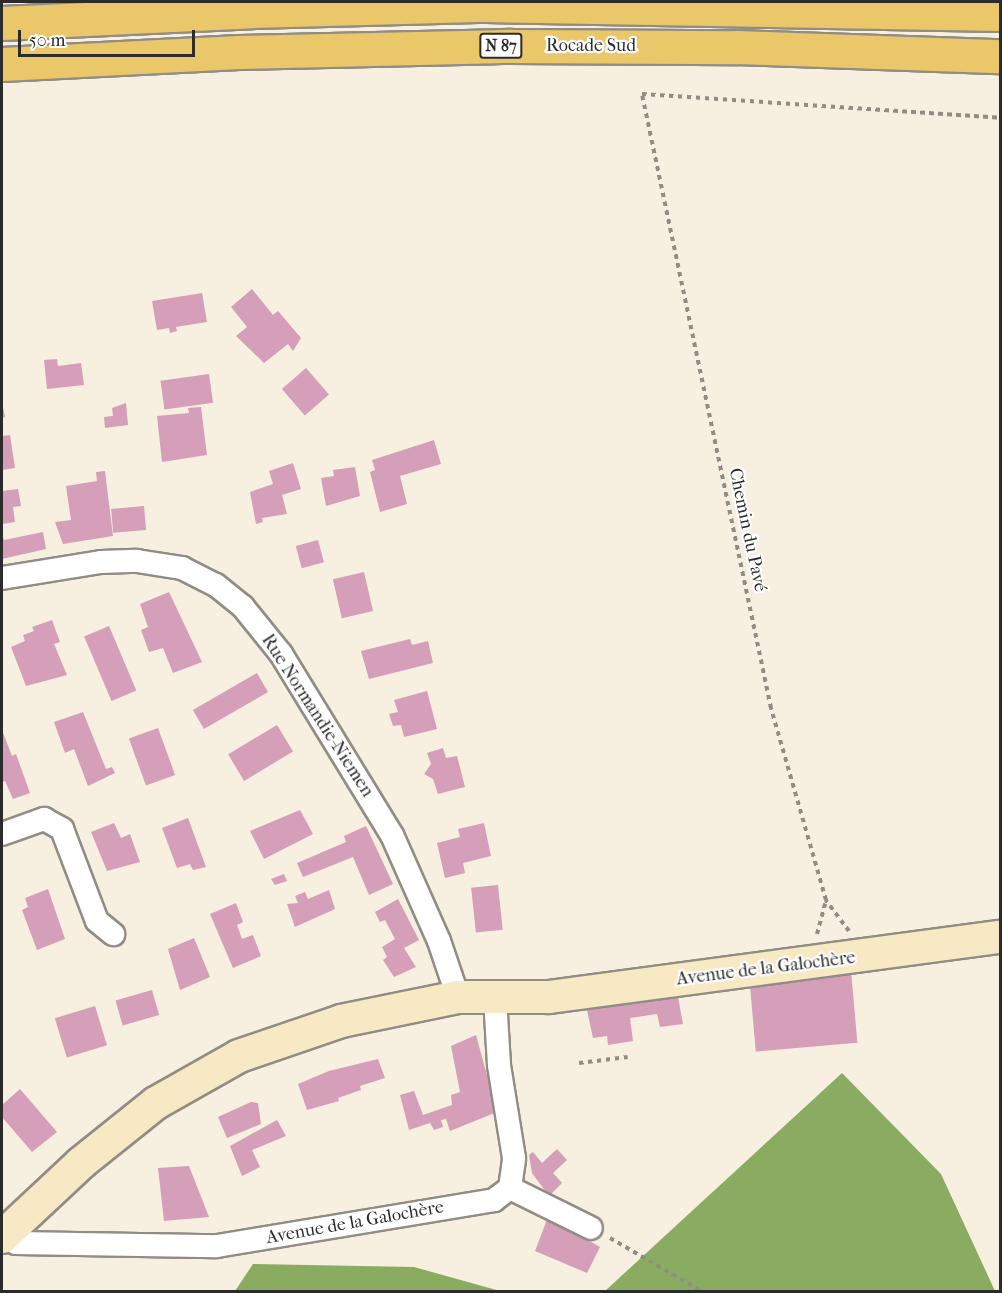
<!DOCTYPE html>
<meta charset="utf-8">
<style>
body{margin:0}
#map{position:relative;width:1002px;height:1293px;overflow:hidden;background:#f7efdf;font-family:"IM FELL French Canon",serif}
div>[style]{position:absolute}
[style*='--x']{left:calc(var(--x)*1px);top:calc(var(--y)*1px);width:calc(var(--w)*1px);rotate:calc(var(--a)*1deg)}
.forest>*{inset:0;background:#8aac60}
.building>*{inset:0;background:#d59fb9;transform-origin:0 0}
.path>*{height:4px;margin-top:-2px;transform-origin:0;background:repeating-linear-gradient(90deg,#918d85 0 4.5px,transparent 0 9px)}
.roads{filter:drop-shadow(2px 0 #918d85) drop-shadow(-2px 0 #918d85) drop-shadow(0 2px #918d85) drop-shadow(0 -2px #918d85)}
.minor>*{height:22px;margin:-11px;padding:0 11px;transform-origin:11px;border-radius:11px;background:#fff}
.secondary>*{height:32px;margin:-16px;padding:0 16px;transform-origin:16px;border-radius:16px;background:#f7e9c3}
.trunk>*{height:33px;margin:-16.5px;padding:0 16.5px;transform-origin:16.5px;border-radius:16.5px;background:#eac769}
span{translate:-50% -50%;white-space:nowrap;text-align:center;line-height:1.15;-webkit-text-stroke:4.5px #fff;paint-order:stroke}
.shield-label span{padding:2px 4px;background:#fff;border:2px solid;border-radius:4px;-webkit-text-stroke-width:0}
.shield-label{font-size:16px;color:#2b2b2b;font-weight:700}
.street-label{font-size:18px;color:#2b2b2b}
.frame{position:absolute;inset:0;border:3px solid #2b2b2b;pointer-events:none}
.scale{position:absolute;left:18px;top:30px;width:177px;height:27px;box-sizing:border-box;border:3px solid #2b2b2b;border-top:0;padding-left:8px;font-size:18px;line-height:21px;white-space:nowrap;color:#2b2b2b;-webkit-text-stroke:4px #fff;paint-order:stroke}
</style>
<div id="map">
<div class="forest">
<div style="clip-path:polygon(842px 1073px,941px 1174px,995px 1291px,605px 1291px)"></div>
<div style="clip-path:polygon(253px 1264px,414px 1267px,500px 1291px,235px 1291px)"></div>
</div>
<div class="building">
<div style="clip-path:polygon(252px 289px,273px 315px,278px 311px,301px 338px,293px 351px,288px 344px,264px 363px,236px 336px,247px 327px,231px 307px)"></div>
<div style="clip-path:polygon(202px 293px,207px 322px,176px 327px,177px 331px,170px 333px,169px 328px,157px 330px,152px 301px)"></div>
<div style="clip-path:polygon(57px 359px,58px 366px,81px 363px,84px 385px,47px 389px,44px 360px)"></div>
<div style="left:306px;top:368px;width:35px;height:32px;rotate:49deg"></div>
<div style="left:209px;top:374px;width:29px;height:49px;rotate:82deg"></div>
<div style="clip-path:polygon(2px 402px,5px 417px,2px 418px)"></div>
<div style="clip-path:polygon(126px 403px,128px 425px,105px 428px,104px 417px,113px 416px,112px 408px)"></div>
<div style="clip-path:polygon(201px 407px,207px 455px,162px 462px,157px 416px,189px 413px,188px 408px)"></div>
<div style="clip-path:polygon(10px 435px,15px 468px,2px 470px,2px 436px)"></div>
<div style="clip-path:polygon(434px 440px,441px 464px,400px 476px,407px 504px,380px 512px,370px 472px,375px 470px,372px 460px)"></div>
<div style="clip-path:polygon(293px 463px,301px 489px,282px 495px,287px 514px,262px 518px,263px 522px,256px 524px,250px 492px,273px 484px,269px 471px)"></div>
<div style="clip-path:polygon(355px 467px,360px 496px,326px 506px,321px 478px,334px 476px,333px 470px)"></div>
<div style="clip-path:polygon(105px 471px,113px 536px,63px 544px,55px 522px,71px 520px,66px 486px,97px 481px,96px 472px)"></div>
<div style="clip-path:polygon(18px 489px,21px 506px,13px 507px,15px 522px,2px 524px,2px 491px)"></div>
<div style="left:144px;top:506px;width:24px;height:33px;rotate:85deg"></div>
<div style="clip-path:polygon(43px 532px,46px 549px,2px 559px,2px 534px,4px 540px)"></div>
<div style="left:318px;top:540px;width:23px;height:23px;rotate:75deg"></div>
<div style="left:364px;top:572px;width:40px;height:32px;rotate:77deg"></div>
<div style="clip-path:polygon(169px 592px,202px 662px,173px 673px,163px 648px,149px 652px,141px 630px,148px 627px,140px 604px)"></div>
<div style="clip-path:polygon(52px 620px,60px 642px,54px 644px,67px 675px,26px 686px,11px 647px,25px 641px,23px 635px,34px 631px,32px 627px)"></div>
<div style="left:109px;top:626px;width:70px;height:27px;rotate:67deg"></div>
<div style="clip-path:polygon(410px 639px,412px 645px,428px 641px,433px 663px,369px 679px,361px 651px)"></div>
<div style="left:257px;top:673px;width:22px;height:74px;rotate:60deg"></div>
<div style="clip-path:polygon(427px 691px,437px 729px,404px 737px,401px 725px,393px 726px,389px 714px,398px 712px,394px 700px)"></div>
<div style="clip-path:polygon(83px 712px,106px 769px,112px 767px,115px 773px,88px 786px,74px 749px,65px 753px,54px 722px)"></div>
<div style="left:277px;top:725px;width:31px;height:57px;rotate:59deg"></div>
<div style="left:158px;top:728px;width:50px;height:31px;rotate:70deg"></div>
<div style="clip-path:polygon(2px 730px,12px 756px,16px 754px,30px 793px,13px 799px,5px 781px,2px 782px)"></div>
<div style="clip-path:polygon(443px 748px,446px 758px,457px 756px,465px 787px,438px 794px,433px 779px,424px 774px,431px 764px,427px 753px)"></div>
<div style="clip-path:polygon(300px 810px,313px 834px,264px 859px,250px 831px)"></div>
<div style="clip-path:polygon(188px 818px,206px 867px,193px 870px,190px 864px,177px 868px,162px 828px)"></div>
<div style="clip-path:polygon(114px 823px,121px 838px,130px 834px,140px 862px,107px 871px,91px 832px)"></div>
<div style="clip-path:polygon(484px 823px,491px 856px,463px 863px,465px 873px,445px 878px,437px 843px,460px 837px,458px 829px)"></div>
<div style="clip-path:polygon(366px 826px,393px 884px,369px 895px,353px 857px,303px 877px,297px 863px,346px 842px,344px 836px)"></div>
<div style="clip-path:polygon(284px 874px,287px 881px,275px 885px,271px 879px)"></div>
<div style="left:498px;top:885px;width:45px;height:27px;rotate:84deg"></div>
<div style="clip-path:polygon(48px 889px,65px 939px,37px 950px,22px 910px,28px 907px,25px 898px)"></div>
<div style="clip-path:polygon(329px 890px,335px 909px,295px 927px,287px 904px,298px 903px,295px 896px,305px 892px,308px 899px)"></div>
<div style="clip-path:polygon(398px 899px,419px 940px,404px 948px,416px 967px,394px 977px,383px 960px,387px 957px,382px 947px,395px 939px,385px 920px,380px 922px,375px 912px)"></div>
<div style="clip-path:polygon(236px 903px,243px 922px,237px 925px,242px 939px,253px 935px,261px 956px,233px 968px,210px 914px)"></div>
<div style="clip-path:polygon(194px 938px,210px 977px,180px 990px,168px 949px)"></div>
<div style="left:851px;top:970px;width:73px;height:102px;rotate:85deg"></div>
<div style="left:152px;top:990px;width:26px;height:38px;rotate:74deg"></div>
<div style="clip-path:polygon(677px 991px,683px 1024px,660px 1027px,657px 1014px,630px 1018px,633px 1041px,608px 1045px,607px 1036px,593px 1038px,586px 1006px)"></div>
<div style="left:95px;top:1006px;width:41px;height:42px;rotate:73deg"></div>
<div style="clip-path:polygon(476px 1035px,497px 1112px,450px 1131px,446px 1119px,441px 1120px,443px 1127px,434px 1130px,430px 1123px,409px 1130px,400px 1095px,414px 1091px,423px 1115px,452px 1105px,451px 1095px,460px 1092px,451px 1046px)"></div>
<div style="clip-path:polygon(378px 1059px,385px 1078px,360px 1086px,361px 1090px,338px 1098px,339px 1101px,307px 1110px,298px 1084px,329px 1071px)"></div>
<div style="clip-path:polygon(20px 1089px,57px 1132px,32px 1152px,2px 1117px,2px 1105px)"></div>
<div style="clip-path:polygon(251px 1102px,258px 1103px,261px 1124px,227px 1138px,218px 1117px)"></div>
<div style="clip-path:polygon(277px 1120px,286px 1136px,252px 1150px,260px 1167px,242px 1176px,230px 1146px)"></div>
<div style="clip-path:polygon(557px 1149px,567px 1160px,553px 1173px,562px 1183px,549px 1196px,532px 1173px,529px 1155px,533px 1152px,542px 1163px)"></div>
<div style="clip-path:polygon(189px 1166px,209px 1217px,164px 1221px,158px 1168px)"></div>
<div style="clip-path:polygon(548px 1217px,600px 1247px,587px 1273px,535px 1251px)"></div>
</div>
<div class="path">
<div style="--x:849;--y:931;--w:39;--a:-127"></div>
<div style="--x:826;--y:900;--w:200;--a:-106"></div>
<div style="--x:771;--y:708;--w:627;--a:-101.87"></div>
<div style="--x:642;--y:94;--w:359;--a:3.8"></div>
<div style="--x:817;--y:934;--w:34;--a:-75"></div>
<div style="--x:579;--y:1063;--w:49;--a:-7"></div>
<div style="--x:610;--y:1238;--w:108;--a:30.1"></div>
</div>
<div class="roads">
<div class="minor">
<div style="--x:2;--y:578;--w:100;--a:-9.2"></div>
<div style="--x:101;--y:562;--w:36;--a:-2"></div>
<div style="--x:137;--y:561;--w:46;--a:8.8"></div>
<div style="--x:182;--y:568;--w:38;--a:27"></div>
<div style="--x:216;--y:585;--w:35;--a:39"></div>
<div style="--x:243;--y:607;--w:60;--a:51"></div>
<div style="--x:281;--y:654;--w:212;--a:58.5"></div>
<div style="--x:392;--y:835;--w:116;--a:66.1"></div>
<div style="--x:439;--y:941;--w:59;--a:71.3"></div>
<div style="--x:2;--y:834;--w:45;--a:-19.7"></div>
<div style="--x:44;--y:819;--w:21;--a:29"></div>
<div style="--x:62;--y:829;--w:98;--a:69.2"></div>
<div style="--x:97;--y:921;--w:21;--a:39"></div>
<div style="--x:510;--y:1188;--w:90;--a:26.3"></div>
<div style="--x:4;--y:1235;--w:14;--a:34"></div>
<div style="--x:16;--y:1243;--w:201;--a:0.9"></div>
<div style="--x:217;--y:1246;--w:281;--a:-9.4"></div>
<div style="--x:494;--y:1200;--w:20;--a:-37"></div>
<div style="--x:510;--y:1188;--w:30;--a:-82"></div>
<div style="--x:514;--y:1158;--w:94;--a:-99.2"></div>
<div style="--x:499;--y:1065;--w:68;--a:-93.4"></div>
</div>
<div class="secondary">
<div style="--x:2;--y:1237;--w:108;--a:-43.1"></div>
<div style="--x:81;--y:1163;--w:96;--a:-38.7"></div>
<div style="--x:156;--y:1103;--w:95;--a:-29.5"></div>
<div style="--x:239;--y:1056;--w:108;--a:-18.9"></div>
<div style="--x:341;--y:1021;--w:119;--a:-11.6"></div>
<div style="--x:458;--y:997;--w:91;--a:0"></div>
<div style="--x:549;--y:997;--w:455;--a:-7.6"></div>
</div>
<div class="trunk">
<div style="--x:2;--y:23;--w:250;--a:-2.7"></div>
<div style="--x:252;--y:11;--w:235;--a:-1.5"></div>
<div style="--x:487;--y:5;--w:513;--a:1.01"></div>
<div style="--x:2;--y:64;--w:237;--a:-2.9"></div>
<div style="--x:239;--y:52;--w:271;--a:-1.3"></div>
<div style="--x:510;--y:46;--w:227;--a:0.3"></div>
<div style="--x:737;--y:47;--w:263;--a:2"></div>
</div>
</div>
<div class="shield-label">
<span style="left:501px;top:46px">N 87</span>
</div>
<div class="street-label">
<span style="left:591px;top:46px">Rocade Sud</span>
<span style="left:747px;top:530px;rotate:78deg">Chemin du Pavé</span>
<span style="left:317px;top:716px;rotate:57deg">Rue Normandie-Niemen</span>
<span style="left:766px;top:969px;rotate:-7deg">Avenue de la Galochère</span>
<span style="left:355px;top:1223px;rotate:-10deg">Avenue de la Galochère</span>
</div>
<div class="frame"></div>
<div class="scale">50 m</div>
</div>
